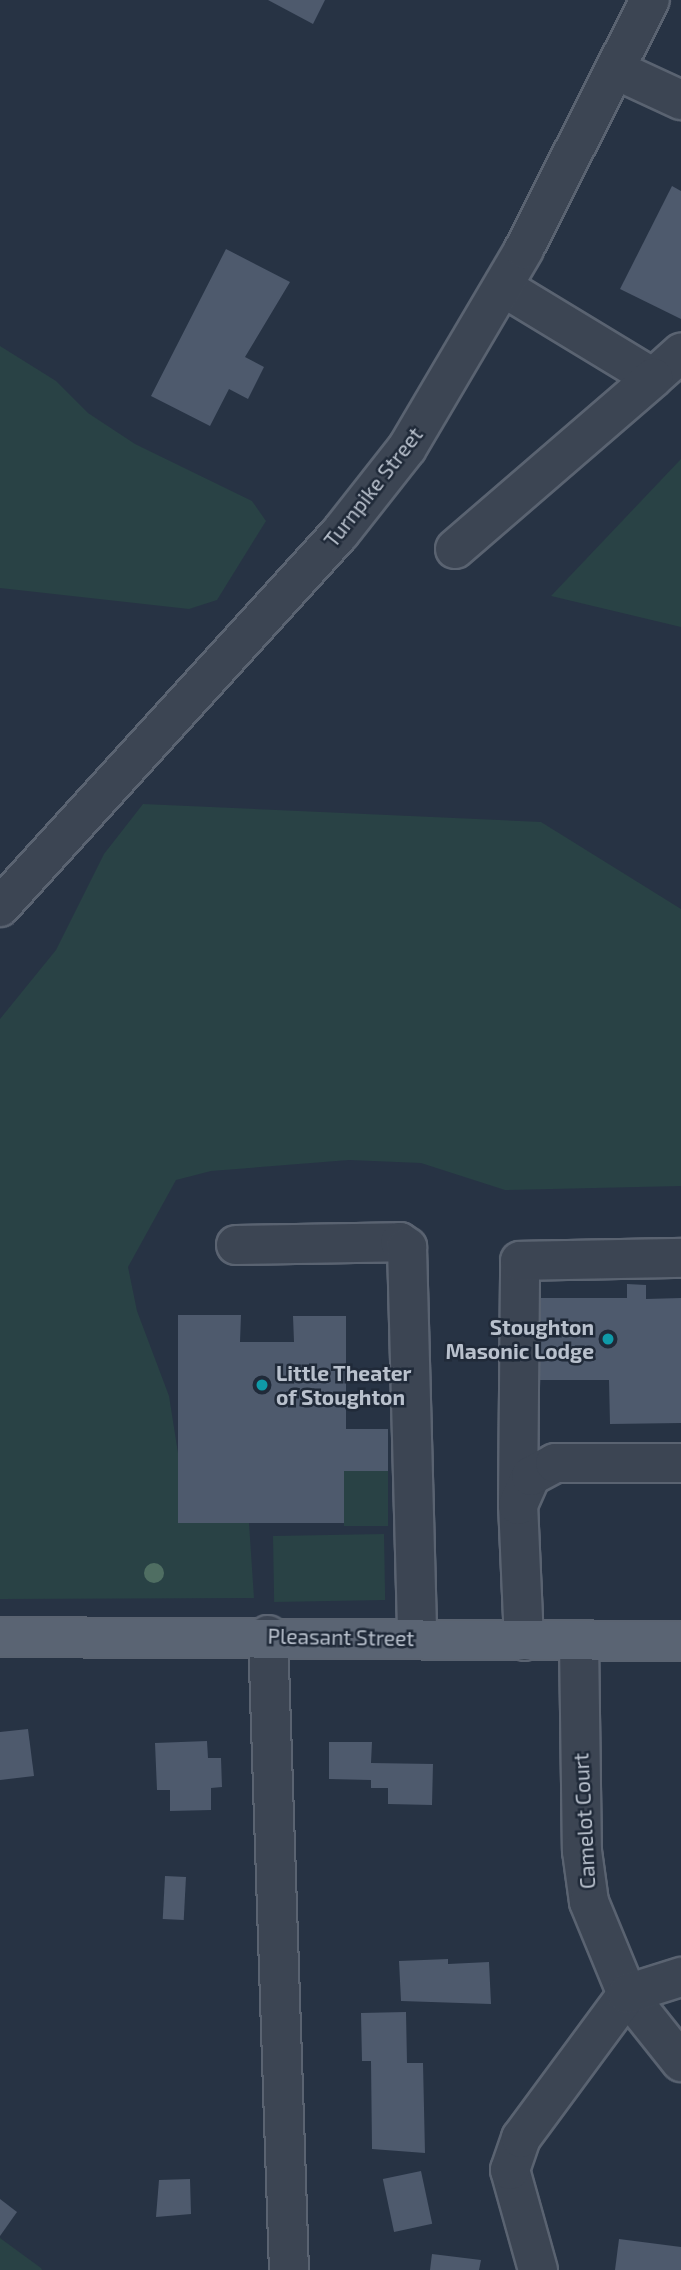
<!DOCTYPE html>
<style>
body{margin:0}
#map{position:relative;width:681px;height:2270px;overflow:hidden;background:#273344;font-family:"Exo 2",sans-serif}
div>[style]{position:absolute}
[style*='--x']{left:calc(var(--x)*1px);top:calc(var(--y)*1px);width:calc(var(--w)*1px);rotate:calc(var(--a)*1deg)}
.green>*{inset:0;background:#294245;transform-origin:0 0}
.building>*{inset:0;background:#4e5a6d;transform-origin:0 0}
.roads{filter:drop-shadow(2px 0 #5a6371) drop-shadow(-2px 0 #5a6371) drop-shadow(0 2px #5a6371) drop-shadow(0 -2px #5a6371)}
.minor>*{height:38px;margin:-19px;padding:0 19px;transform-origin:19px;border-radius:19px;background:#3c4553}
.major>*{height:38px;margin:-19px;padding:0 19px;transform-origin:19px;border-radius:19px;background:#5a6473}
.trees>*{width:20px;height:20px;margin:-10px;border-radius:50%;background:#4f6e62}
.dots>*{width:19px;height:19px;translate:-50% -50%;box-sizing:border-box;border:4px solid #202a39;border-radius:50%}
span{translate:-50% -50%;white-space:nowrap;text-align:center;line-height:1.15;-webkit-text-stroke:5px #202a39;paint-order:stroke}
.street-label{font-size:21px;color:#b9c1cd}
.poi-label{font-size:21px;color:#b9c1cd;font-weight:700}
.right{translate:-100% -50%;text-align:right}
.left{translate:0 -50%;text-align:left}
</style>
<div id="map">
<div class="green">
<div style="clip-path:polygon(0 346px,56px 381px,88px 413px,135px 444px,252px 501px,266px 521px,217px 600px,189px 609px,0 588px)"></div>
<div style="clip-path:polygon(681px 459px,681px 627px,551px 596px)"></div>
<div style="clip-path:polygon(143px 804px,541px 822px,681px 909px,681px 1186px,505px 1190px,421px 1163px,349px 1160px,211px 1171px,176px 1180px,128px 1267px,137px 1311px,169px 1396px,178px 1453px,178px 1523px,249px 1523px,254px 1598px,0 1599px,0 1019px,56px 950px,104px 854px)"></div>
<div style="left:344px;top:1471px;width:44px;height:55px"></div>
<div style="left:384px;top:1534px;width:66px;height:111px;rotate:89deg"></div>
<div style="clip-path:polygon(0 2238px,41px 2268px,42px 2270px,0 2270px)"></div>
</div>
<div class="building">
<div style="clip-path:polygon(268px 0,325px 0,313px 24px)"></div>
<div style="clip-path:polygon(672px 186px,681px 191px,681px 319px,620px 289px)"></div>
<div style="clip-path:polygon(226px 249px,290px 282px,245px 357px,264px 367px,248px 399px,229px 389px,210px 426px,151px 396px)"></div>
<div style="clip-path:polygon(627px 1284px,646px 1285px,646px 1299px,681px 1298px,681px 1423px,610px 1424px,609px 1380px,535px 1380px,535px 1298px,627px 1298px)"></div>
<div style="clip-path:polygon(178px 1315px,241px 1315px,240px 1342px,294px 1342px,293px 1316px,346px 1316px,346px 1429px,388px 1429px,388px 1471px,344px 1471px,344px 1523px,178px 1523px)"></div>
<div style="clip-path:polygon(28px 1729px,34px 1776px,0 1780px,0 1732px)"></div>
<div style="clip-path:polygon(207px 1741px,208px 1758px,221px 1758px,222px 1787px,211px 1788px,211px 1810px,170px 1811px,170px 1790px,157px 1790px,155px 1743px)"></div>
<div style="clip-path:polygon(329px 1742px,372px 1742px,371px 1763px,433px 1764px,432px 1805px,388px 1804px,388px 1788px,371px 1788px,371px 1780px,329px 1779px)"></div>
<div style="left:165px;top:1876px;width:21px;height:43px;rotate:3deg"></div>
<div style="clip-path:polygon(448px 1959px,448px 1964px,489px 1962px,491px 2004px,401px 2001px,399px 1961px)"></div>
<div style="clip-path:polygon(406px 2012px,407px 2063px,423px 2063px,425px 2153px,372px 2149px,371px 2061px,362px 2061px,361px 2013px)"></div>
<div style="left:421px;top:2171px;width:54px;height:39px;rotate:78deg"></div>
<div style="clip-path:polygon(190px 2179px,191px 2214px,156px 2217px,159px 2180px)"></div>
<div style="clip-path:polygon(0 2199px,17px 2212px,0 2236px)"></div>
<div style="clip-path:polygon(619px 2239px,681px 2247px,681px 2270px,615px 2270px)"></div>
<div style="clip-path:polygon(432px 2254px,481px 2260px,479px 2270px,430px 2270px)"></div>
</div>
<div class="roads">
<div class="minor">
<div style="--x:616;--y:70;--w:72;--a:24.8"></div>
<div style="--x:503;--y:287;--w:175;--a:31.2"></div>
<div style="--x:653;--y:378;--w:38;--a:-42"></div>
<div style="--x:455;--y:549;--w:262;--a:-40.8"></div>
<div style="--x:0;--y:907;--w:505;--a:-47.73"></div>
<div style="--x:340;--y:533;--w:108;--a:-51.8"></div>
<div style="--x:407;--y:448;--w:231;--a:-59.5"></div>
<div style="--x:524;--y:249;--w:279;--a:-63.2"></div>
<div style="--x:236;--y:1245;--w:164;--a:-1"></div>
<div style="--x:400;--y:1242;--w:9;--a:36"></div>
<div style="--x:407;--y:1247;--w:392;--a:88.5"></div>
<div style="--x:518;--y:1505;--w:244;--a:-89.5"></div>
<div style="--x:520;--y:1261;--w:161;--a:-1.1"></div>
<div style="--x:268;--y:1635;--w:635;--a:88.11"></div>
<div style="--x:524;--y:1641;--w:136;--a:-92.5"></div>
<div style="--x:518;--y:1505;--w:32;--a:-66"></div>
<div style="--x:531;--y:1476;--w:27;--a:-28"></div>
<div style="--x:555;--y:1463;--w:126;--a:0"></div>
<div style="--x:579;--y:1641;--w:210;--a:89.2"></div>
<div style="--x:582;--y:1851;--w:51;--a:82.2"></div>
<div style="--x:589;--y:1902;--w:100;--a:67.6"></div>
<div style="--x:627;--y:1994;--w:87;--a:51.5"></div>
<div style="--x:538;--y:2270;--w:104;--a:-105.6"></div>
<div style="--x:510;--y:2170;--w:34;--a:-71"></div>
<div style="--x:521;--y:2138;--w:179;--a:-53.6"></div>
<div style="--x:627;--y:1994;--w:57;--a:-17.5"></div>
</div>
<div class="major">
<div style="--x:0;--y:1637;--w:681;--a:0.34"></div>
</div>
</div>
<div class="trees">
<div style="left:154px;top:1573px"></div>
</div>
<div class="dots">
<div style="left:608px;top:1339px;background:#0f9aa8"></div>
<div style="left:262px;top:1385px;background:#0f9aa8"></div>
</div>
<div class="street-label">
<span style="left:373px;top:487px;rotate:-52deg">Turnpike Street</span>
<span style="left:341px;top:1637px;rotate:1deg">Pleasant Street</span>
<span style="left:584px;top:1821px;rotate:-93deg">Camelot Court</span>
</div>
<div class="poi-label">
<span class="right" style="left:594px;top:1339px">Stoughton<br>Masonic Lodge</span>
<span class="left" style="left:276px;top:1385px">Little Theater<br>of Stoughton</span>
</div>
</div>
